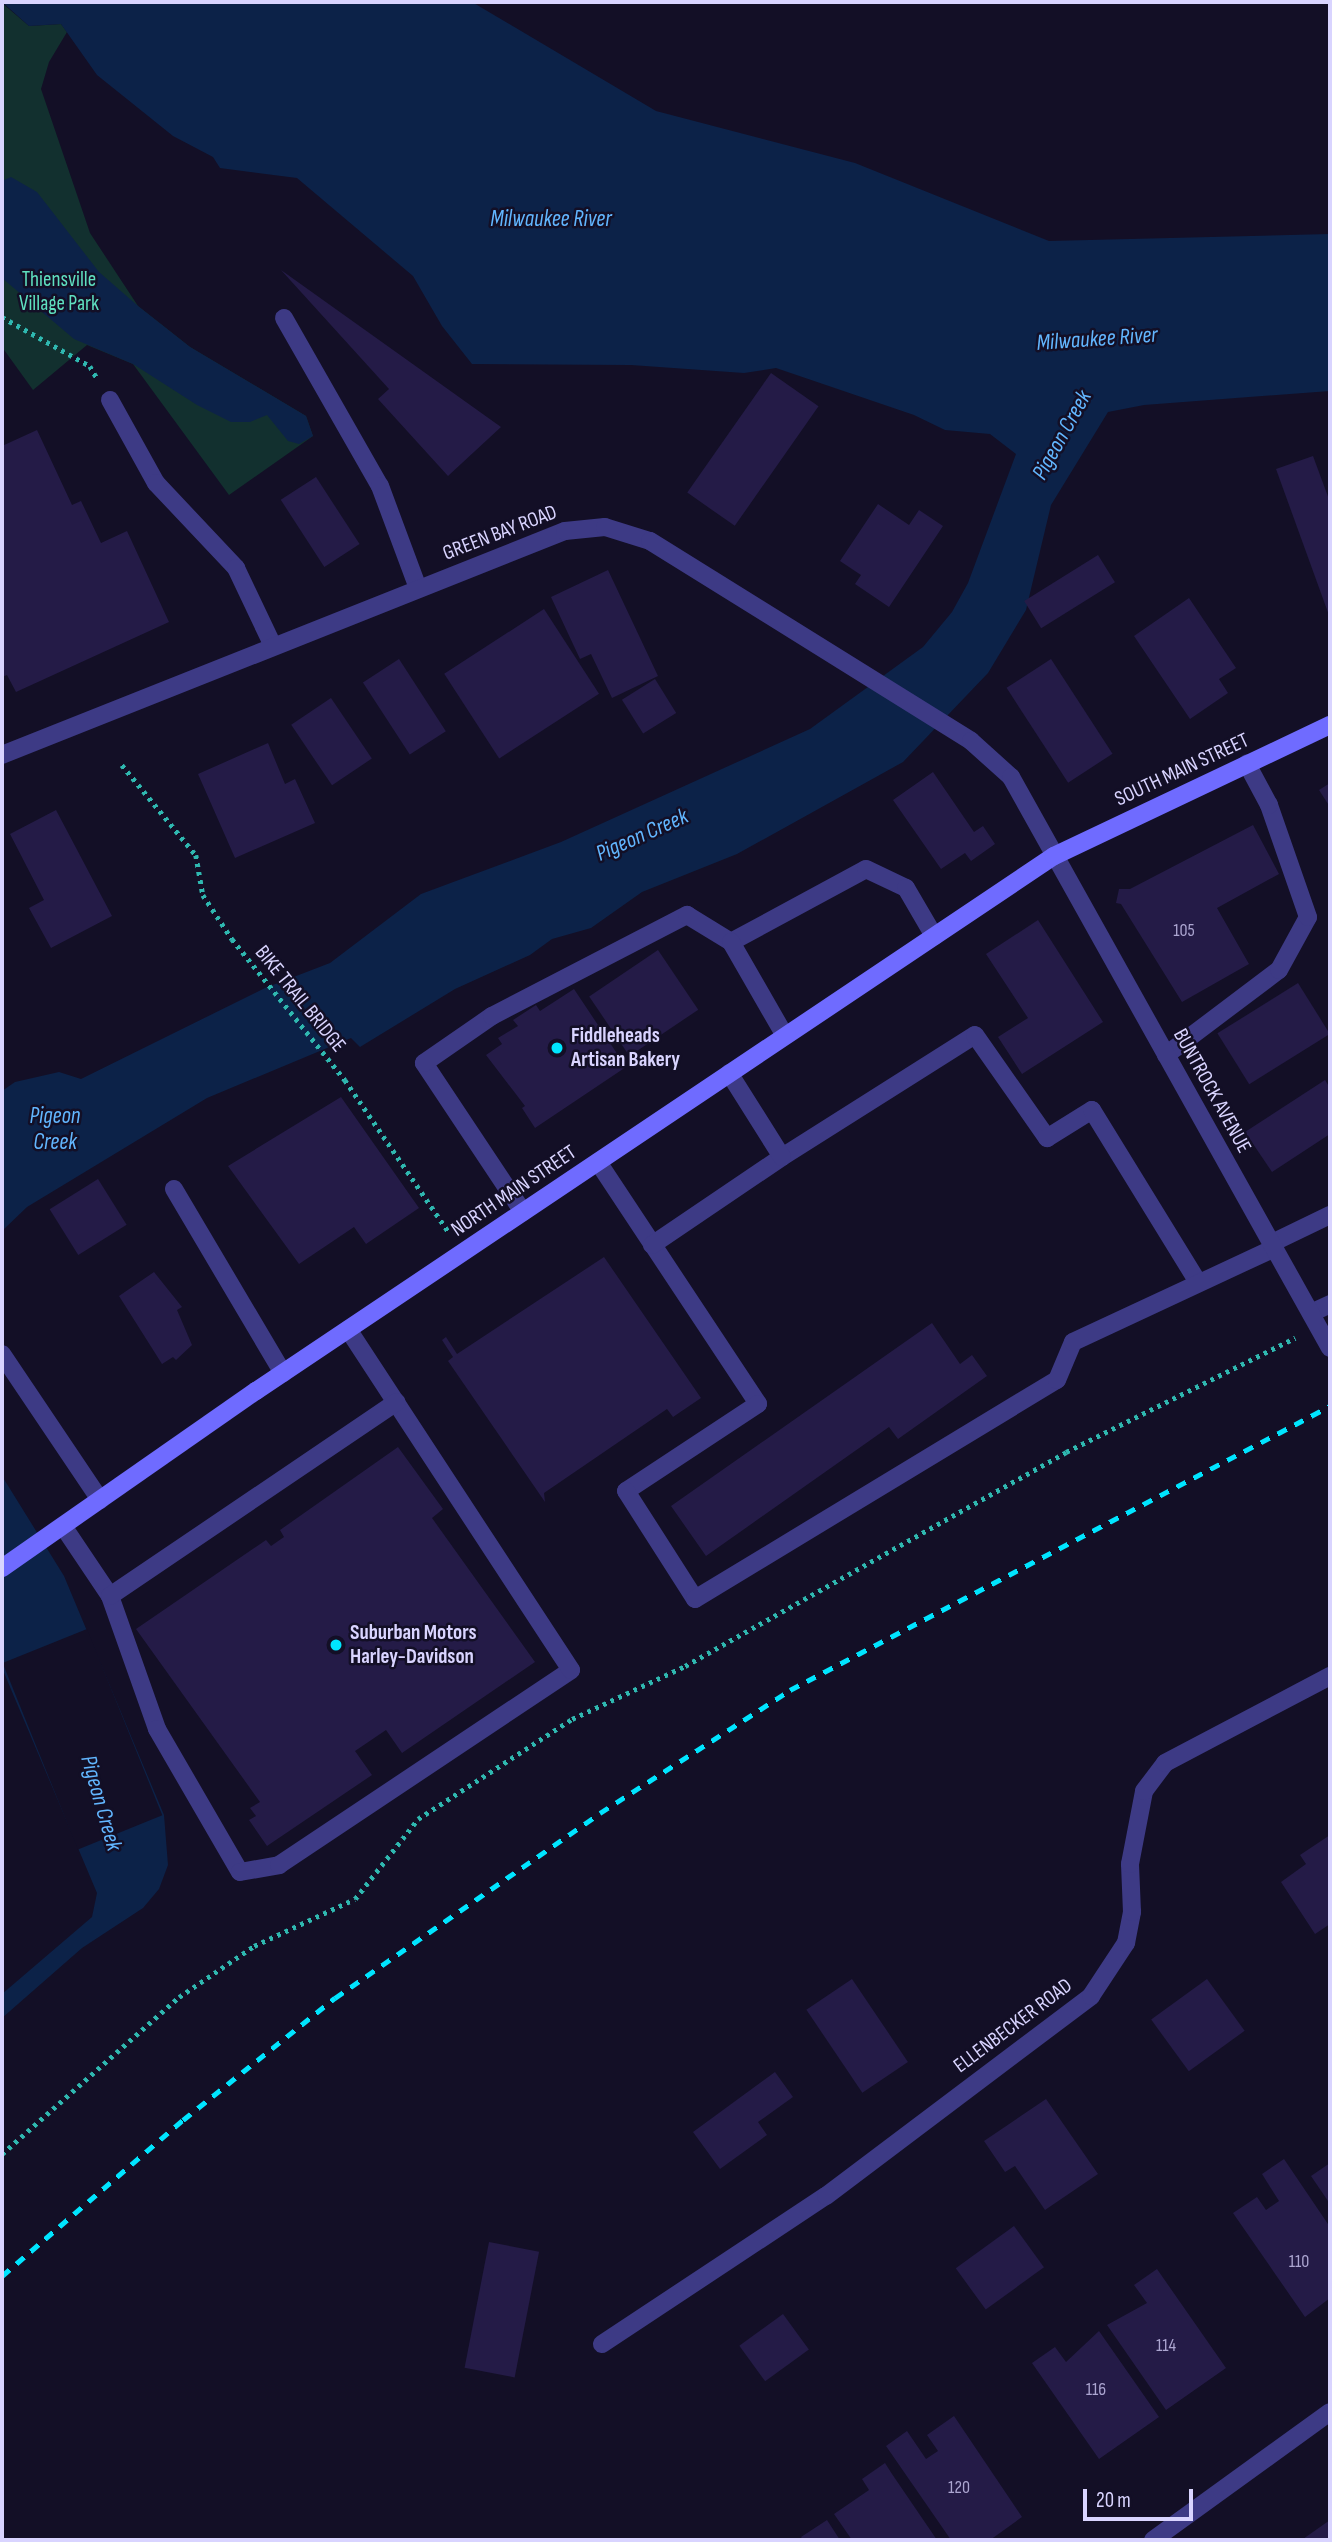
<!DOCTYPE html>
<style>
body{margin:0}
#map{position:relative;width:1332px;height:2542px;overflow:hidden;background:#130f26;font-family:"Sofia Sans Condensed",sans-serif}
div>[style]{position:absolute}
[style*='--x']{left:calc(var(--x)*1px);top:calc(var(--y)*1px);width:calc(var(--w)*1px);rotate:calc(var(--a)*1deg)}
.green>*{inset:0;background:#12302f}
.water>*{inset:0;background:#0c2248}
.pier>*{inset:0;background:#130f26;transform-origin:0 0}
.building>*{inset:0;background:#241b47;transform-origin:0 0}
.path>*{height:4.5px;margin-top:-2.25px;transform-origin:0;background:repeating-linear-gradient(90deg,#2fb8b0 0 3.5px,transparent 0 8.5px)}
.service>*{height:18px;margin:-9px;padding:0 9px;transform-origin:9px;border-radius:9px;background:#3d3a85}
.minor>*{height:18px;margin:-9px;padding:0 9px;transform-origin:9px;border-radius:9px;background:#3d3a85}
.tertiary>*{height:18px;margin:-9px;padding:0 9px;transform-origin:9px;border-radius:9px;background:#3d3a85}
.secondary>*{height:18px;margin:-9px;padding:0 9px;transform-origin:9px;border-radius:9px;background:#6f6bff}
.rail>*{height:5px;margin-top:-2.5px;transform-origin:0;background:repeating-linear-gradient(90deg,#00e5ff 0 10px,transparent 0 19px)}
.dots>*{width:19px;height:19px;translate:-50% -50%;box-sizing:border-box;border:4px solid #130f26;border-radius:50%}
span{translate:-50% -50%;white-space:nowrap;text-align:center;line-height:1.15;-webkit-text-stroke:5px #130f26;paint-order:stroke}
.number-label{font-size:18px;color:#aca6d1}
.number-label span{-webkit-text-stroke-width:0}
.park-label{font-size:21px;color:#5fe0c0}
.street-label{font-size:21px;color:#d9d4ff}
.poi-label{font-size:21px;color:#d9d4ff;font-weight:700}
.left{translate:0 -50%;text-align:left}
.water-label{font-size:23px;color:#62b6ff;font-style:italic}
.frame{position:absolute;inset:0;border:4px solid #d9d4ff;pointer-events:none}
.scale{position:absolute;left:1083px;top:2489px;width:110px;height:32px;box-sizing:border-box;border:4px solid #d9d4ff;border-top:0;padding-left:9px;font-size:21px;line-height:24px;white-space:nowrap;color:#d9d4ff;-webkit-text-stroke:5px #130f26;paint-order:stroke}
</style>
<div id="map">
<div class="green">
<div style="clip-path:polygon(2px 3px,29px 26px,61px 24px,67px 32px,49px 62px,41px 89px,90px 233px,138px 306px,190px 347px,306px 416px,313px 436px,229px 495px,133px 364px,87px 345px,33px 390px,2px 347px)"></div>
</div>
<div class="water">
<div style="clip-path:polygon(2px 2px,472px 2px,656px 111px,855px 163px,1049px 241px,1330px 234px,1330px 391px,1144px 405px,1108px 412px,1051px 505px,1026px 610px,988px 673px,903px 762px,737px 854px,642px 892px,591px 928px,552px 939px,530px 955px,455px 989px,360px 1047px,351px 1038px,207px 1098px,27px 1207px,2px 1231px,2px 1091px,15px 1082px,59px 1072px,81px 1079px,265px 988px,330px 963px,421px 894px,561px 842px,810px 729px,923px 647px,952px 612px,968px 583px,1016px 454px,990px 434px,945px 430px,914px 415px,776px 368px,744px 373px,631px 365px,472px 364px,442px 326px,413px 276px,297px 178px,220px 168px,213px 157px,173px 136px,97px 75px,61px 24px,29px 26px)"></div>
<div style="clip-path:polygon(11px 177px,37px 192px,99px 272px,138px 306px,190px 347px,306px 416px,313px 436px,299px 444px,288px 441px,267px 415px,250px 422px,231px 422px,197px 405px,133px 364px,74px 339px,2px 278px,2px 181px)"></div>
<div style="clip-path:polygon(2px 1476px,64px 1576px,164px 1815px,168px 1865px,159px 1889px,143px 1908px,82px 1948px,2px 2018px,2px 1994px,92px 1917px,97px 1893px,2px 1668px)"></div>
</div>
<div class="pier">
<div style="left:87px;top:1629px;width:201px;height:91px;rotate:68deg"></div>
</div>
<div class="building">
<div style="clip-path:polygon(281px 270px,501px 427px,448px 476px,378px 399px,389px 389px)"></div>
<div style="left:771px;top:373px;width:58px;height:146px;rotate:35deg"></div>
<div style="clip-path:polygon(37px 430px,72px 505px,81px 501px,101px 543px,127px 531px,169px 622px,16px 692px,7px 675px,2px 677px,2px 446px)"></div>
<div style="clip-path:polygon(1313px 456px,1330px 502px,1330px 618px,1276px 469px)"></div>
<div style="left:316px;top:477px;width:80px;height:42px;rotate:57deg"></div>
<div style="clip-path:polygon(878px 504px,909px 525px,919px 510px,943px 526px,889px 607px,855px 584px,861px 575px,840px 561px)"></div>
<div style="left:1098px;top:555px;width:32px;height:87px;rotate:58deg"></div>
<div style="clip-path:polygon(608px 570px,658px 676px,612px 698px,591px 654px,580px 659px,551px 597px)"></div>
<div style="clip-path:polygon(1189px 598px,1236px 668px,1219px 679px,1228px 693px,1190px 719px,1134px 636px)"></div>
<div style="left:544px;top:609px;width:101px;height:119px;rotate:57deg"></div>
<div style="left:399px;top:659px;width:86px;height:43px;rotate:57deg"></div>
<div style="left:1051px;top:659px;width:113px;height:53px;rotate:57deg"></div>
<div style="left:655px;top:679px;width:40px;height:39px;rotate:58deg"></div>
<div style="left:331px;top:698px;width:73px;height:48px;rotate:56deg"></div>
<div style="clip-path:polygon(268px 743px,285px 784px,295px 779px,315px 823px,235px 858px,198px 774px)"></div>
<div style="clip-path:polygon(933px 772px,974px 832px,983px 826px,995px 844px,971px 861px,965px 853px,941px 869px,893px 800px)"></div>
<div style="clip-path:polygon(1330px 783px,1330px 807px,1319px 790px)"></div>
<div style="clip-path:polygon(56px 810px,112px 916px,51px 948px,29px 908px,44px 900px,10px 834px)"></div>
<div style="clip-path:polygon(1253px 825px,1279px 874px,1217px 908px,1249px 964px,1182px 1002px,1121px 904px,1116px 903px,1119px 889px,1130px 889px)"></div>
<div style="clip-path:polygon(1038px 920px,1103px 1022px,1022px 1074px,998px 1037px,1028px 1018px,986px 954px)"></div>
<div style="left:658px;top:950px;width:72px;height:83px;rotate:56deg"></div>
<div style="left:1298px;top:983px;width:60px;height:95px;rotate:58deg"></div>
<div style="clip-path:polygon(574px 989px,626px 1067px,535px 1128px,522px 1108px,525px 1106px,486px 1055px,502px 1044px,498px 1038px,518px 1026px,513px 1020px,536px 1005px,540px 1011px)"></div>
<div style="clip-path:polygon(1325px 1080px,1330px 1088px,1330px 1134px,1272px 1172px,1245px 1132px)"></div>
<div style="clip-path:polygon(341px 1097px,419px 1208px,366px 1244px,354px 1227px,299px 1264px,228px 1166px)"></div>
<div style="left:98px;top:1179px;width:54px;height:57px;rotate:58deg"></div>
<div style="clip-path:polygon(604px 1257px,701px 1398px,673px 1417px,667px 1409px,544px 1493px,545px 1502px,448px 1361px,453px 1357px,442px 1340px,446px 1337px,457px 1354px)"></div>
<div style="clip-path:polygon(154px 1272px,182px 1307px,177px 1310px,192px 1345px,176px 1360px,173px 1357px,162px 1364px,119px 1296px)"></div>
<div style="clip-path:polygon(932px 1323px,960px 1364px,972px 1355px,987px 1376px,898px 1439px,889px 1427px,706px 1556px,671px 1506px)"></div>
<div style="clip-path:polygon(398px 1447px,443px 1509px,432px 1518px,535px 1662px,402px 1753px,386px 1730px,355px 1751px,372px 1775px,267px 1846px,249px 1820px,256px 1816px,250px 1808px,260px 1802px,136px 1629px,266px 1540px,271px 1546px,284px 1537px,280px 1530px)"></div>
<div style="clip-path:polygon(1330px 1835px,1330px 1924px,1315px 1934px,1281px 1882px,1306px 1864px,1300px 1855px)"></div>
<div style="left:852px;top:1979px;width:100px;height:55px;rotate:56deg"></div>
<div style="left:1207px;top:1979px;width:64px;height:69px;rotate:54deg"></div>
<div style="clip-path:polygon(775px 2072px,793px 2097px,758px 2122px,767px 2135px,720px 2169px,693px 2132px)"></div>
<div style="clip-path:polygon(1046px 2099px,1098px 2174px,1045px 2210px,1015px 2166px,1005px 2172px,984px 2141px)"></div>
<div style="clip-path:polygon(1284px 2159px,1330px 2227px,1330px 2298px,1305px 2317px,1233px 2213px,1257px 2197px,1266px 2210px,1279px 2201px,1262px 2174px)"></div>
<div style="clip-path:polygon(1330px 2163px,1330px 2204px,1311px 2176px)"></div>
<div style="left:1014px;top:2226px;width:51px;height:72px;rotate:54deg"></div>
<div style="left:489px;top:2242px;width:51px;height:128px;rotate:11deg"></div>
<div style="clip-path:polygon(1157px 2269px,1226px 2368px,1166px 2410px,1107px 2325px,1147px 2303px,1134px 2285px)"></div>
<div style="left:783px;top:2314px;width:44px;height:54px;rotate:54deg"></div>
<div style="clip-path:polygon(1099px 2331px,1159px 2417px,1099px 2459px,1032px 2363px,1055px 2347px,1066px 2362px)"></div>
<div style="clip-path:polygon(954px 2416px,1022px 2517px,990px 2540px,951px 2540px,886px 2446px,907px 2431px,926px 2459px,938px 2451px,927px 2435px)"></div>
<div style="clip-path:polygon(885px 2463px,892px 2474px,937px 2540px,852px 2540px,834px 2514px,869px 2490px,862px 2479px)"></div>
<div style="clip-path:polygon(827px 2520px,840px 2540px,803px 2540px,801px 2537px)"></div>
<div style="clip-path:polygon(1330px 2520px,1330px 2540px,1304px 2540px,1303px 2539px)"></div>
</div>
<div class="path">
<div style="--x:2;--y:317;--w:101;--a:29.1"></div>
<div style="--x:90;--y:366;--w:14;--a:60"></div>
<div style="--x:122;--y:765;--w:117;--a:50.6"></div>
<div style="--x:196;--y:855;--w:41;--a:80.1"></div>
<div style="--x:203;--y:895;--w:53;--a:56.6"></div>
<div style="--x:232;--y:939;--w:181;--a:51.3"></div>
<div style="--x:345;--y:1080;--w:183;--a:55.7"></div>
<div style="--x:2;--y:2154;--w:237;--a:-41.6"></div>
<div style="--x:179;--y:1997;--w:91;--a:-34.2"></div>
<div style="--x:254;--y:1946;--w:111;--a:-25"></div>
<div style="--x:355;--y:1899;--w:102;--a:-51.8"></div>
<div style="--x:418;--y:1819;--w:184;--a:-33"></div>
<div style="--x:572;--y:1719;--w:125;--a:-25.1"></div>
<div style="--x:685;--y:1666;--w:437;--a:-29.3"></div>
<div style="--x:1066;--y:1452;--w:256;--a:-26.5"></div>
</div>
<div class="service">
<div style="--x:284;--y:318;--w:193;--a:60.3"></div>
<div style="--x:380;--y:486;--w:109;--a:69.6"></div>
<div style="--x:110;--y:400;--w:95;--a:61"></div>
<div style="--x:156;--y:483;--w:117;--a:46.7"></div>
<div style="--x:236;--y:568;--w:86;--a:64.6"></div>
<div style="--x:731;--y:942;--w:153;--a:-28.4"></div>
<div style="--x:866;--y:869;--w:44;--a:25.4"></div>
<div style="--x:906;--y:888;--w:56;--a:59.7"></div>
<div style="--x:1166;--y:1055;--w:141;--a:-37"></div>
<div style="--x:1279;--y:970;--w:60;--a:-61.3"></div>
<div style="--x:1308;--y:917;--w:119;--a:-109.2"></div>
<div style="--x:1269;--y:805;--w:47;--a:-118.2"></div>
<div style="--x:782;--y:1157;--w:228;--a:-32.3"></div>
<div style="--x:975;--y:1035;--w:126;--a:55"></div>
<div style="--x:1047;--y:1138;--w:53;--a:-31.9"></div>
<div style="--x:1092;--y:1110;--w:202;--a:58.4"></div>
<div style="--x:598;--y:1162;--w:290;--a:56.5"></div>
<div style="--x:758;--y:1404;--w:158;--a:146.6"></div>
<div style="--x:626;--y:1491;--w:128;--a:57.4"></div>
<div style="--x:695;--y:1599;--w:423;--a:-31.2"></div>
<div style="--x:1057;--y:1380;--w:41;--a:-67.2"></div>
<div style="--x:1073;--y:1342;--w:223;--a:-25"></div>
<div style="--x:174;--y:1189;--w:214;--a:59.4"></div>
<div style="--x:523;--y:1212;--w:179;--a:-123.6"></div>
<div style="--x:424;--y:1063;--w:83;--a:-34.7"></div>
<div style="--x:492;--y:1016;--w:220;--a:-27.4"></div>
<div style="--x:687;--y:915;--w:52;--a:31.5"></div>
<div style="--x:731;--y:942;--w:108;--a:60.1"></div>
<div style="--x:1272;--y:1243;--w:64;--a:-25.8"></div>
<div style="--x:652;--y:1245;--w:157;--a:-34.1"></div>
<div style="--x:782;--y:1157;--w:99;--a:-122.2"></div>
<div style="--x:1311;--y:1313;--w:21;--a:-25"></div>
<div style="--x:2;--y:1354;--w:176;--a:56.1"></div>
<div style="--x:63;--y:1526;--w:84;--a:56.1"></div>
<div style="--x:110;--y:1596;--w:141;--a:70.5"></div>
<div style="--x:157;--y:1729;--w:165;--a:59.9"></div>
<div style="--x:240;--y:1872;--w:40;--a:-10"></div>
<div style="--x:279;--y:1865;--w:351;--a:-33.7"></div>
<div style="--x:571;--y:1670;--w:407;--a:-123.2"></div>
<div style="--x:110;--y:1596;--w:346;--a:-34.1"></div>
</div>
<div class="minor">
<div style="--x:602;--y:2344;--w:268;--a:-33.5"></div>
<div style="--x:826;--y:2196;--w:332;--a:-37"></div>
<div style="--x:1091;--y:1996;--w:64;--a:-56.6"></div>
<div style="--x:1126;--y:1943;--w:32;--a:-79"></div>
<div style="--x:1132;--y:1912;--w:48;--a:-92.4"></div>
<div style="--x:1130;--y:1864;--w:74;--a:-79.1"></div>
<div style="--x:1144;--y:1791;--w:35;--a:-53"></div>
<div style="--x:1165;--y:1763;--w:187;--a:-27.8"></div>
<div style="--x:1153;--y:2540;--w:218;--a:-35.9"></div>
</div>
<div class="tertiary">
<div style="--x:2;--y:755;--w:606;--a:-21.7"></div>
<div style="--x:565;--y:531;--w:40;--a:-5.7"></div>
<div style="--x:605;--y:527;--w:47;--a:17.3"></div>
<div style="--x:650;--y:541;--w:378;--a:31.9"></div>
<div style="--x:971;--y:741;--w:54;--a:42"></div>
<div style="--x:1011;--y:777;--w:654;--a:60.81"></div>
</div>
<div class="secondary">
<div style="--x:2;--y:1568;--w:310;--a:-34.9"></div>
<div style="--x:256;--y:1391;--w:961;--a:-33.84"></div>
<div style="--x:1054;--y:856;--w:306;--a:-25.4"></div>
</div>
<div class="rail">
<div style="--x:2;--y:2276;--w:239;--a:-40.8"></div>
<div style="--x:183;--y:2120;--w:195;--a:-38.8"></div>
<div style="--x:335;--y:1998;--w:323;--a:-34.9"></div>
<div style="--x:600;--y:1813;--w:226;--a:-32.9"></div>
<div style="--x:790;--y:1690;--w:610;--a:-27.74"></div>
</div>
<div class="dots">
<div style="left:557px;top:1048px;background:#00e5ff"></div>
<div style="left:336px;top:1645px;background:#00e5ff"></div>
</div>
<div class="number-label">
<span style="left:1184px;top:931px">105</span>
<span style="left:1299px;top:2262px">110</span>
<span style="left:1166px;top:2346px">114</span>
<span style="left:1096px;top:2390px">116</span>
<span style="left:959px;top:2488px">120</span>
</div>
<div class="park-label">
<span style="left:59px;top:292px">Thiensville<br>Village Park</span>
</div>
<div class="street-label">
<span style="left:500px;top:533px;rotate:-21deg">GREEN BAY ROAD</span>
<span style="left:1182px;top:770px;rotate:-25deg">SOUTH MAIN STREET</span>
<span style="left:300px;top:999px;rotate:51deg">BIKE TRAIL BRIDGE</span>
<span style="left:1212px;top:1091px;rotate:61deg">BUNTROCK AVENUE</span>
<span style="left:514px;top:1191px;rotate:-34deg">NORTH MAIN STREET</span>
<span style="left:1013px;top:2026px;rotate:-37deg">ELLENBECKER ROAD</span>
</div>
<div class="poi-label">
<span class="left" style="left:571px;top:1048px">Fiddleheads<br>Artisan Bakery</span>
<span class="left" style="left:350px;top:1645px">Suburban Motors<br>Harley-Davidson</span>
</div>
<div class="water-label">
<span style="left:551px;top:219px">Milwaukee River</span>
<span style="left:1097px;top:339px;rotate:-4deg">Milwaukee River</span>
<span style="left:1062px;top:435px;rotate:-61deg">Pigeon Creek</span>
<span style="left:642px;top:835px;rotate:-24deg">Pigeon Creek</span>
<span style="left:55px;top:1129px">Pigeon<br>Creek</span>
<span style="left:101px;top:1803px;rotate:74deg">Pigeon Creek</span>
</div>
<div class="frame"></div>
<div class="scale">20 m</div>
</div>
